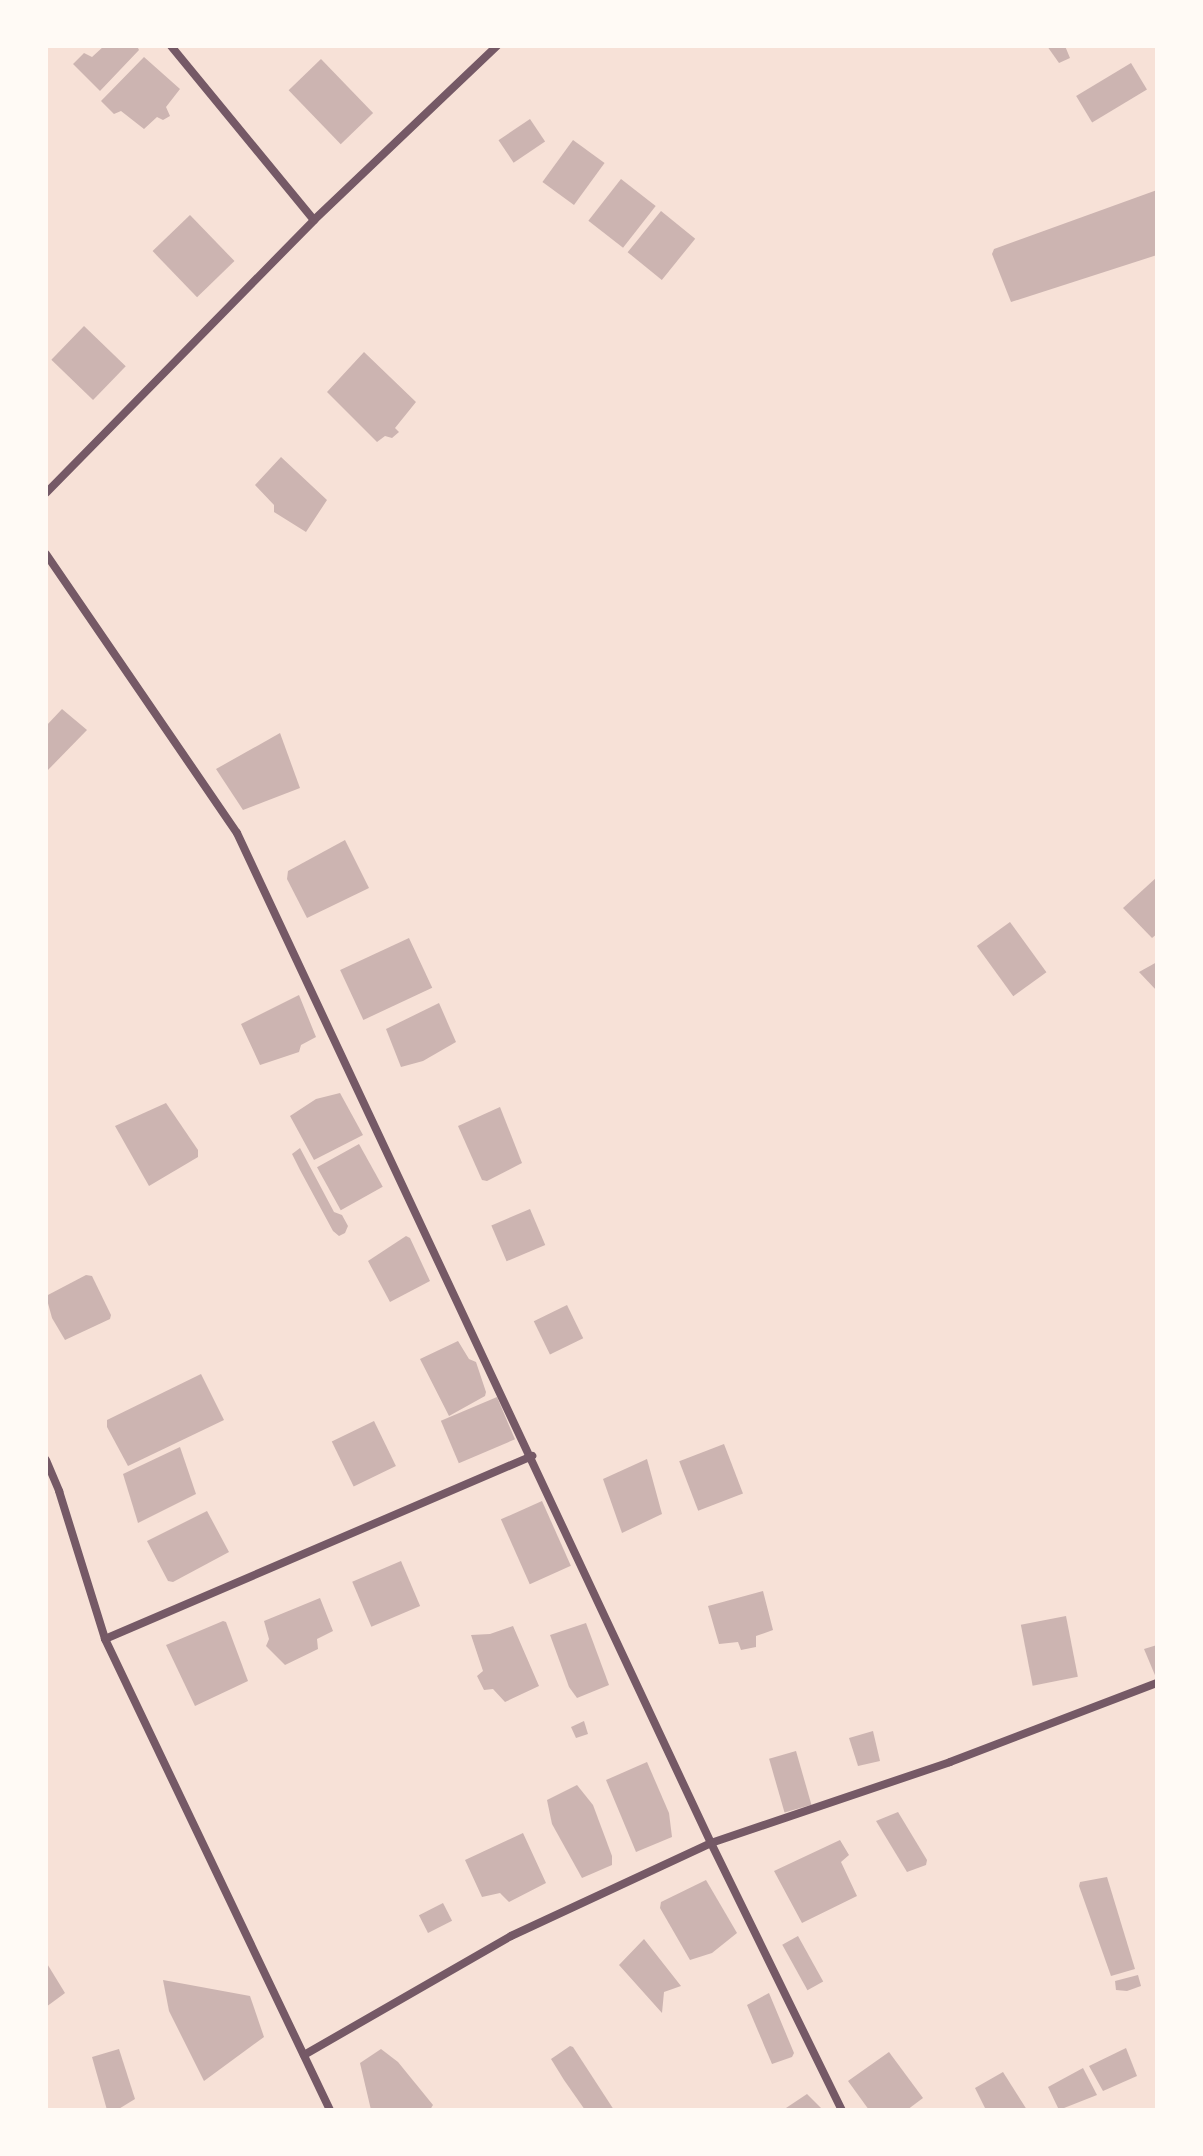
<!DOCTYPE html>
<style>
body{margin:0}
#map{position:relative;width:1203px;height:2156px;overflow:hidden;background:#f7e1d7;font-family:"Asap Condensed",sans-serif}
div>[style]{position:absolute}
[style*='--x']{left:calc(var(--x)*1px);top:calc(var(--y)*1px);width:calc(var(--w)*1px);rotate:calc(var(--a)*1deg)}
.building>*{inset:0;background:#ccb4b1;transform-origin:0 0}
.minor>*{height:8px;margin:-4px;padding:0 4px;transform-origin:4px;border-radius:4px;background:#755966}
span{translate:-50% -50%;white-space:nowrap;text-align:center;line-height:1.15;-webkit-text-stroke:6px #fffaf5;paint-order:stroke}
.frame{position:absolute;inset:0;border:48px solid #fffaf5;pointer-events:none}
</style>
<div id="map">
<div class="building">
<div style="clip-path:polygon(104px 46px,137px 46px,139px 50px,100px 91px,73px 64px,84px 53px,92px 57px)"></div>
<div style="clip-path:polygon(1047px 46px,1065px 46px,1070px 58px,1059px 63px)"></div>
<div style="clip-path:polygon(144px 57px,180px 89px,166px 107px,170px 116px,163px 120px,157px 117px,144px 129px,121px 111px,114px 114px,101px 101px)"></div>
<div style="left:321px;top:59px;width:75px;height:45px;rotate:46deg"></div>
<div style="left:1131px;top:63px;width:31px;height:64px;rotate:59deg"></div>
<div style="left:530px;top:119px;width:27px;height:38px;rotate:56deg"></div>
<div style="left:573px;top:140px;width:39px;height:52px;rotate:36deg"></div>
<div style="left:621px;top:179px;width:44px;height:53px;rotate:38deg"></div>
<div style="clip-path:polygon(1157px 190px,1157px 255px,1011px 302px,992px 254px,994px 249px)"></div>
<div style="left:661px;top:211px;width:44px;height:53px;rotate:39deg"></div>
<div style="left:190px;top:215px;width:64px;height:52px;rotate:46deg"></div>
<div style="left:84px;top:326px;width:58px;height:47px;rotate:44deg"></div>
<div style="clip-path:polygon(364px 352px,416px 402px,395px 428px,399px 432px,392px 438px,385px 436px,377px 442px,327px 392px)"></div>
<div style="clip-path:polygon(281px 457px,327px 500px,306px 532px,274px 512px,274px 505px,255px 485px)"></div>
<div style="clip-path:polygon(62px 709px,87px 730px,46px 772px,46px 726px)"></div>
<div style="clip-path:polygon(280px 733px,300px 788px,243px 810px,216px 769px)"></div>
<div style="clip-path:polygon(345px 840px,369px 888px,307px 918px,287px 879px,288px 871px)"></div>
<div style="clip-path:polygon(1157px 877px,1157px 934px,1152px 938px,1123px 908px)"></div>
<div style="left:1010px;top:922px;width:62px;height:41px;rotate:54deg"></div>
<div style="left:409px;top:938px;width:55px;height:76px;rotate:65deg"></div>
<div style="clip-path:polygon(1157px 962px,1157px 991px,1139px 972px)"></div>
<div style="clip-path:polygon(299px 995px,316px 1037px,301px 1045px,299px 1052px,260px 1065px,241px 1024px)"></div>
<div style="clip-path:polygon(439px 1003px,456px 1042px,423px 1061px,401px 1067px,386px 1029px)"></div>
<div style="clip-path:polygon(340px 1093px,363px 1135px,314px 1160px,290px 1116px,316px 1099px)"></div>
<div style="clip-path:polygon(166px 1103px,198px 1150px,198px 1157px,149px 1186px,115px 1126px)"></div>
<div style="clip-path:polygon(500px 1107px,522px 1163px,487px 1181px,482px 1180px,458px 1126px)"></div>
<div style="left:359px;top:1144px;width:49px;height:48px;rotate:61deg"></div>
<div style="clip-path:polygon(300px 1148px,334px 1212px,342px 1215px,348px 1226px,345px 1233px,339px 1236px,333px 1231px,300px 1170px,292px 1154px)"></div>
<div style="left:530px;top:1209px;width:39px;height:42px;rotate:67deg"></div>
<div style="clip-path:polygon(406px 1236px,410px 1238px,430px 1281px,390px 1302px,368px 1261px)"></div>
<div style="clip-path:polygon(86px 1275px,92px 1276px,111px 1315px,110px 1319px,65px 1340px,52px 1318px,46px 1296px)"></div>
<div style="left:567px;top:1305px;width:37px;height:37px;rotate:64deg"></div>
<div style="clip-path:polygon(458px 1341px,469px 1359px,476px 1362px,486px 1392px,485px 1396px,449px 1416px,420px 1359px)"></div>
<div style="clip-path:polygon(201px 1374px,224px 1420px,128px 1466px,107px 1427px,107px 1420px)"></div>
<div style="left:497px;top:1397px;width:46px;height:61px;rotate:67deg"></div>
<div style="left:374px;top:1421px;width:50px;height:47px;rotate:64deg"></div>
<div style="left:724px;top:1444px;width:53px;height:48px;rotate:69deg"></div>
<div style="clip-path:polygon(180px 1447px,196px 1494px,138px 1523px,123px 1474px)"></div>
<div style="clip-path:polygon(647px 1459px,662px 1514px,622px 1533px,603px 1479px)"></div>
<div style="left:542px;top:1501px;width:71px;height:45px;rotate:66deg"></div>
<div style="clip-path:polygon(207px 1511px,229px 1552px,173px 1582px,168px 1581px,147px 1541px)"></div>
<div style="left:401px;top:1561px;width:49px;height:53px;rotate:67deg"></div>
<div style="clip-path:polygon(763px 1591px,773px 1630px,756px 1636px,756px 1647px,741px 1650px,738px 1642px,719px 1644px,708px 1606px)"></div>
<div style="clip-path:polygon(320px 1598px,333px 1631px,317px 1639px,318px 1649px,285px 1665px,266px 1646px,269px 1639px,264px 1621px)"></div>
<div style="left:1066px;top:1616px;width:62px;height:46px;rotate:79deg"></div>
<div style="clip-path:polygon(223px 1621px,226px 1622px,248px 1681px,195px 1706px,166px 1645px)"></div>
<div style="clip-path:polygon(586px 1623px,609px 1685px,577px 1698px,569px 1687px,550px 1635px)"></div>
<div style="clip-path:polygon(513px 1626px,539px 1686px,505px 1702px,493px 1689px,484px 1690px,477px 1676px,483px 1671px,471px 1635px,490px 1634px)"></div>
<div style="clip-path:polygon(1157px 1645px,1157px 1680px,1144px 1649px)"></div>
<div style="clip-path:polygon(584px 1721px,588px 1734px,576px 1738px,571px 1727px)"></div>
<div style="clip-path:polygon(873px 1731px,880px 1761px,858px 1766px,849px 1738px)"></div>
<div style="left:796px;top:1751px;width:56px;height:28px;rotate:74deg"></div>
<div style="clip-path:polygon(647px 1762px,669px 1813px,672px 1837px,636px 1852px,606px 1780px)"></div>
<div style="clip-path:polygon(577px 1785px,593px 1805px,612px 1856px,612px 1865px,582px 1878px,552px 1824px,547px 1800px)"></div>
<div style="clip-path:polygon(898px 1812px,927px 1860px,926px 1865px,907px 1872px,876px 1821px)"></div>
<div style="clip-path:polygon(523px 1833px,546px 1883px,509px 1902px,500px 1893px,482px 1897px,465px 1860px)"></div>
<div style="clip-path:polygon(840px 1840px,849px 1855px,841px 1862px,857px 1896px,802px 1923px,774px 1871px)"></div>
<div style="clip-path:polygon(1107px 1877px,1135px 1969px,1111px 1976px,1079px 1886px,1080px 1882px)"></div>
<div style="clip-path:polygon(706px 1880px,737px 1933px,712px 1953px,690px 1960px,660px 1908px,661px 1902px)"></div>
<div style="left:443px;top:1903px;width:20px;height:27px;rotate:63deg"></div>
<div style="left:798px;top:1936px;width:52px;height:18px;rotate:61deg"></div>
<div style="clip-path:polygon(644px 1939px,681px 1986px,664px 1992px,662px 2013px,619px 1965px)"></div>
<div style="clip-path:polygon(46px 1962px,65px 1993px,46px 2007px)"></div>
<div style="clip-path:polygon(1138px 1975px,1141px 1986px,1127px 1991px,1116px 1990px,1115px 1981px)"></div>
<div style="clip-path:polygon(163px 1980px,250px 1996px,264px 2037px,204px 2081px,169px 2011px)"></div>
<div style="clip-path:polygon(769px 1993px,794px 2053px,792px 2057px,772px 2064px,747px 2005px)"></div>
<div style="clip-path:polygon(570px 2046px,573px 2047px,614px 2110px,585px 2110px,564px 2080px,551px 2059px)"></div>
<div style="clip-path:polygon(1126px 2048px,1137px 2076px,1103px 2091px,1089px 2066px)"></div>
<div style="clip-path:polygon(119px 2049px,135px 2099px,117px 2110px,107px 2110px,92px 2057px)"></div>
<div style="clip-path:polygon(381px 2049px,398px 2062px,433px 2105px,430px 2110px,371px 2110px,360px 2063px)"></div>
<div style="clip-path:polygon(889px 2052px,923px 2098px,907px 2110px,869px 2110px,848px 2081px)"></div>
<div style="clip-path:polygon(1083px 2068px,1097px 2095px,1059px 2110px,1048px 2087px)"></div>
<div style="clip-path:polygon(1003px 2072px,1027px 2110px,986px 2110px,975px 2088px)"></div>
<div style="clip-path:polygon(807px 2094px,823px 2110px,783px 2110px)"></div>
</div>
<div class="minor">
<div style="--x:171;--y:46;--w:225;--a:50.6"></div>
<div style="--x:46;--y:493;--w:383;--a:-45.5"></div>
<div style="--x:314;--y:220;--w:253;--a:-43.6"></div>
<div style="--x:46;--y:554;--w:338;--a:55.6"></div>
<div style="--x:237;--y:833;--w:1116;--a:64.86"></div>
<div style="--x:711;--y:1843;--w:297;--a:63.9"></div>
<div style="--x:46;--y:1460;--w:34;--a:67"></div>
<div style="--x:59;--y:1491;--w:155;--a:72.7"></div>
<div style="--x:105;--y:1639;--w:522;--a:64.47"></div>
<div style="--x:105;--y:1639;--w:465;--a:-23.2"></div>
<div style="--x:304;--y:2055;--w:239;--a:-29.9"></div>
<div style="--x:511;--y:1936;--w:221;--a:-24.9"></div>
<div style="--x:711;--y:1843;--w:252;--a:-18.7"></div>
<div style="--x:950;--y:1762;--w:222;--a:-20.9"></div>
</div>
<div class="frame"></div>
</div>
